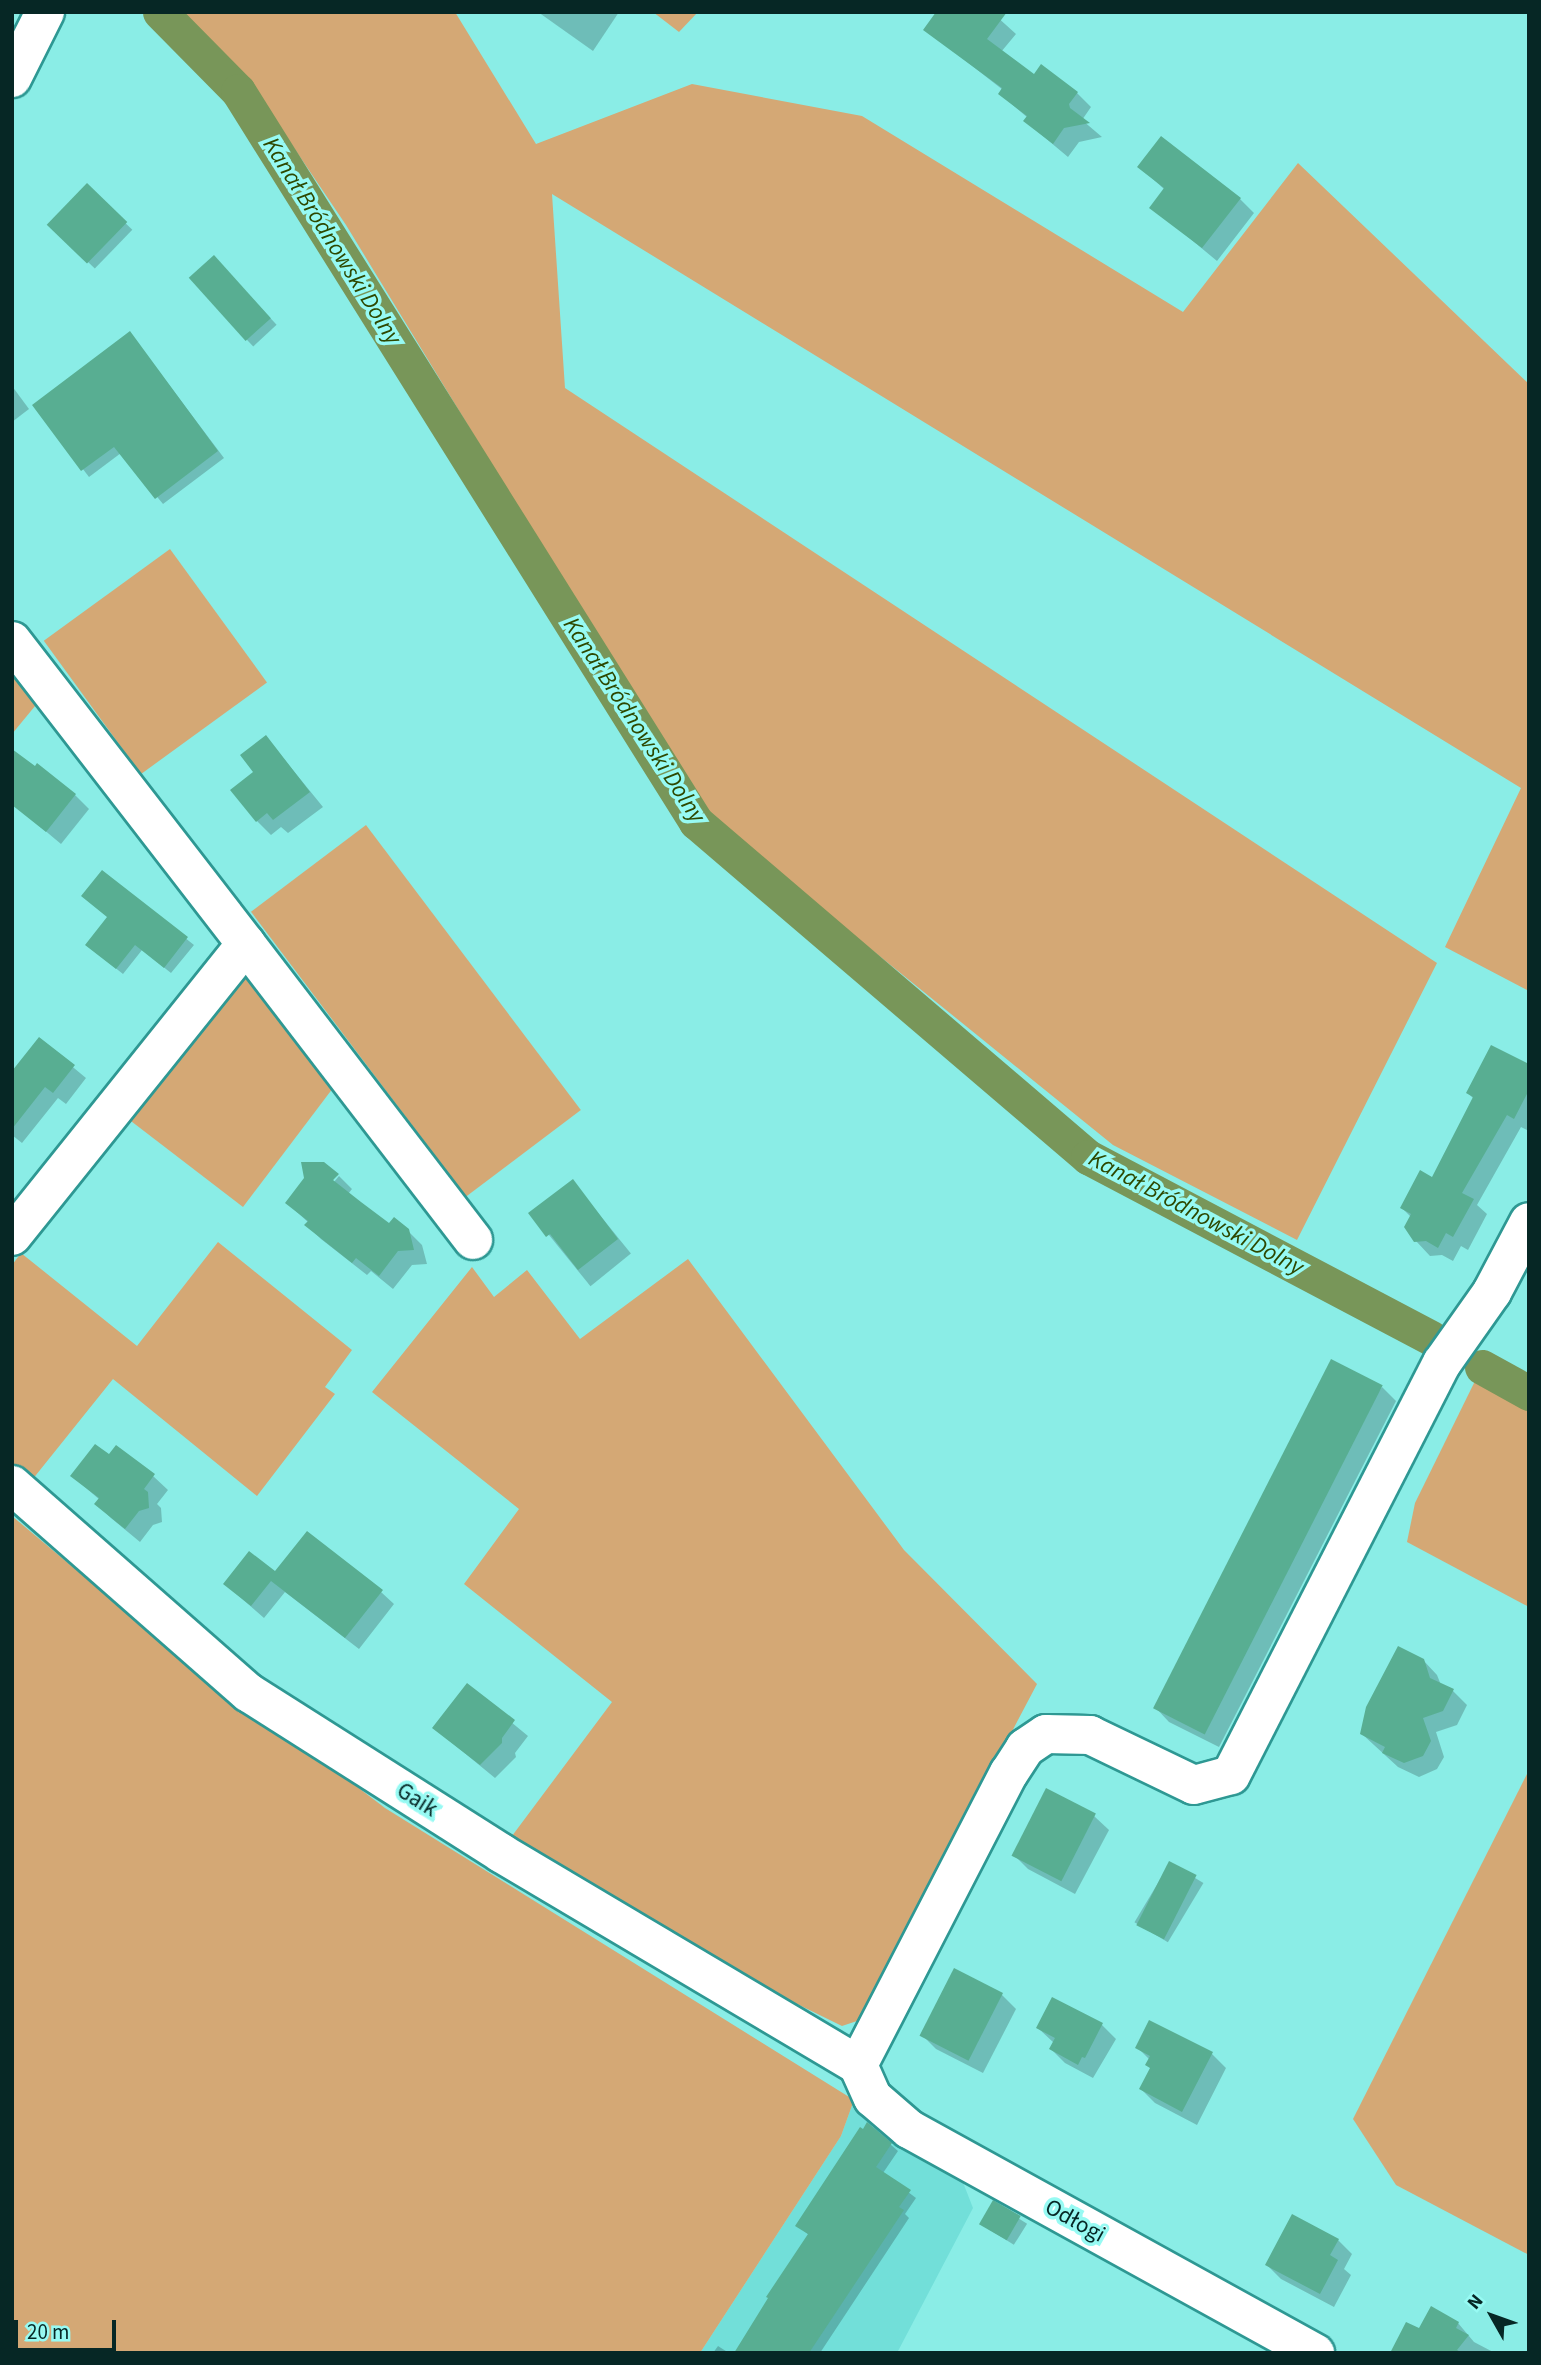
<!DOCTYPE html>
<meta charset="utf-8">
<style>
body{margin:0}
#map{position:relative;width:1541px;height:2365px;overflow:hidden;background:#8aede6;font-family:"Source Sans 3",sans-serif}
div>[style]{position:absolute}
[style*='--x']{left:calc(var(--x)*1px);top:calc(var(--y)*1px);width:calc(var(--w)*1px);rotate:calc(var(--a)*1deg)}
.built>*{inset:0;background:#72dfd9}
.green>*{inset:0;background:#d4a875;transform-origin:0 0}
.shadow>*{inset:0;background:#0003;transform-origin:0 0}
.canal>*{height:35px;margin:-17.5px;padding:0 17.5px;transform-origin:17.5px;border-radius:17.5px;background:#789659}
.building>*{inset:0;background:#58ae92;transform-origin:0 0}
.roads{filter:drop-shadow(2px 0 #2e9893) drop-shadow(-2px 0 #2e9893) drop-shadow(0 2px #2e9893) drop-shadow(0 -2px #2e9893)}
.minor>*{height:38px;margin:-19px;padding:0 19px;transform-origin:19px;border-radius:19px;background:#fff}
span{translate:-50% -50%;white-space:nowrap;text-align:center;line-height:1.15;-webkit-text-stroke:7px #97faf3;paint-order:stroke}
.street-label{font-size:23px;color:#062725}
.water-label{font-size:24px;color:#2d4800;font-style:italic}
.frame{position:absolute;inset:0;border:14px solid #062725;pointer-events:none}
.north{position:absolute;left:1457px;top:2281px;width:70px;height:70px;-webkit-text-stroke:5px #97faf3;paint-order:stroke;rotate:310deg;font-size:19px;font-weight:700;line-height:28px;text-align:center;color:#062725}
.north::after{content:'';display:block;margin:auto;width:24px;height:32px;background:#062725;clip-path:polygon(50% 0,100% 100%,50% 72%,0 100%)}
.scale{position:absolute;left:14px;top:2320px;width:102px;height:32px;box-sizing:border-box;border:4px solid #062725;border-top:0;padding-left:9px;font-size:21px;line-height:24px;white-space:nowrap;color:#062725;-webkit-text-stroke:5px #97faf3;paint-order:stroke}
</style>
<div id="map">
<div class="built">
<div style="clip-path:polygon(854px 2100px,957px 2167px,973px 2208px,897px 2353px,700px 2353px,841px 2136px)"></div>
</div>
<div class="green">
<div style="clip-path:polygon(183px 12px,455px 12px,536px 144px,692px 84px,862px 116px,1183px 312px,1298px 163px,1529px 384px,1529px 991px,1445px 947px,1521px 788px,552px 194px,565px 388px,1437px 963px,1297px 1240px,1113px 1145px,705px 815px,346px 225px,244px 74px)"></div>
<div style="clip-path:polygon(653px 12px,698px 12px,679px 32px)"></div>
<div style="left:170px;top:549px;width:165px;height:156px;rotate:54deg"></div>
<div style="clip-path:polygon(12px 665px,40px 700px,12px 734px)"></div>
<div style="left:366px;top:825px;width:357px;height:144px;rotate:53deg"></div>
<div style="clip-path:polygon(243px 971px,333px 1088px,243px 1207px,127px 1118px)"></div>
<div style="clip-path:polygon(218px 1242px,352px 1350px,325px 1387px,335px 1394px,257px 1496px,113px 1379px,28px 1485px,12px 1471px,12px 1265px,21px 1253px,137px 1346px)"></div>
<div style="clip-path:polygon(688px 1259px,904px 1550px,1037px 1684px,860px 2020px,842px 2026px,724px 1968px,509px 1840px,612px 1702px,464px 1584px,519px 1509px,372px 1392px,472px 1267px,494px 1297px,527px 1270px,580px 1339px)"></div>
<div style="clip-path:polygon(1476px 1379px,1529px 1408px,1529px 1607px,1407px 1542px,1415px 1503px)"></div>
<div style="clip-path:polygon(12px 1516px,118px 1605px,385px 1808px,854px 2100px,841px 2136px,700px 2353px,12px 2353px)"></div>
<div style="clip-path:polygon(1529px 1770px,1529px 2255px,1396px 2185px,1353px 2119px)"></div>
</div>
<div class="shadow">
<div style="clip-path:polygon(538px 12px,619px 12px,593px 51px)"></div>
<div style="clip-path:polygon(995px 15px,1016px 34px,1001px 52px,1034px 76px,1077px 93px,1091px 107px,1082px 120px,1102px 137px,1079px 142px,1068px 157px,1025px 121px,1028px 118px,1000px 94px,1003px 90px,925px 29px)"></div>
<div style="clip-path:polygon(1140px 167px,1240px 199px,1254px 213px,1217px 261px,1152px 207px,1165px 190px)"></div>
<div style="left:87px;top:186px;width:63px;height:54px;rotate:44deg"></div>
<div style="left:220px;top:264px;width:83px;height:32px;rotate:47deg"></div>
<div style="clip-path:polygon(130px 333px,224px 458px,163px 504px,121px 453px,89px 477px,34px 405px)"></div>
<div style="clip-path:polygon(12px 386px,29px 409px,12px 422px)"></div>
<div style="clip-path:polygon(266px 737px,323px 807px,288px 833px,281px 827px,271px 835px,257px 821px,255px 772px)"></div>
<div style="clip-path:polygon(75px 795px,89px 809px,61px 844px,12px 803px)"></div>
<div style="clip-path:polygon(102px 872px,194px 945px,171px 973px,142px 950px,123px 974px,94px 951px,109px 918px)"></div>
<div style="clip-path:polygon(39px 1039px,86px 1078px,66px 1104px,58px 1098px,22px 1143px,12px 1135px,12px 1072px)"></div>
<div style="clip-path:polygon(1529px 1066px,1529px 1131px,1521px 1127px,1477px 1205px,1487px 1214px,1468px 1250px,1461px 1246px,1453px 1261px,1442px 1255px,1430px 1256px,1416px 1241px,1412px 1218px,1402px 1208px,1433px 1179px,1474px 1099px,1468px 1093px)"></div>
<div style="clip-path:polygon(323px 1164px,338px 1176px,335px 1176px,329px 1188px,339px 1176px,352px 1189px,348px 1194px,389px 1226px,407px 1230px,422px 1245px,427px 1264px,412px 1265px,393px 1289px,371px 1271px,367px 1275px,321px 1239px,307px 1225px,309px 1223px,287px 1203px)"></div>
<div style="left:573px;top:1182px;width:92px;height:52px;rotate:51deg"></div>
<div style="clip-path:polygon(1382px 1387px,1396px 1401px,1219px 1747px,1169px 1722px,1155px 1707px)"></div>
<div style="clip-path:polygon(109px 1457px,153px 1476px,168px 1490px,157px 1504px,161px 1508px,162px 1522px,153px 1525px,140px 1542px,111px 1518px,97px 1504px,100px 1500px,72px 1476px)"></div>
<div style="clip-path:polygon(276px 1574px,381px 1592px,394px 1604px,359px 1649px,285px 1592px,264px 1618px,225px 1584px)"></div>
<div style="clip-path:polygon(1423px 1660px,1437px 1675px,1441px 1685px,1453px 1691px,1467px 1705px,1457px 1725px,1436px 1732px,1444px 1757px,1437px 1769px,1419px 1777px,1398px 1767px,1362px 1734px)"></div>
<div style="clip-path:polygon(467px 1686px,528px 1736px,515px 1753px,516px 1757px,495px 1778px,434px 1728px)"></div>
<div style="clip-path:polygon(1094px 1816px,1109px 1830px,1075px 1894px,1028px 1869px,1014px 1855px)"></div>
<div style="left:1170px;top:1863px;width:39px;height:69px;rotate:31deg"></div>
<div style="clip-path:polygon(955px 1970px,1002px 1995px,1016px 2009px,983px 2073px,936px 2049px,921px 2034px)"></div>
<div style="clip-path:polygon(1053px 1999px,1102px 2025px,1116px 2039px,1093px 2078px,1065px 2063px,1051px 2049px,1054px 2043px,1038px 2028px)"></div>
<div style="clip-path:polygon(1137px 2047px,1212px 2054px,1226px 2068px,1197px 2125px,1155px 2103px,1141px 2089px,1151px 2069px,1150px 2060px)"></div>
<div style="clip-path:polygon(868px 2125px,898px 2151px,883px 2173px,916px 2198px,905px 2214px,909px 2218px,820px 2353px,736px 2353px,809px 2235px,797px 2225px)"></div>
<div style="left:994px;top:2203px;width:39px;height:25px;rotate:32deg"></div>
<div style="clip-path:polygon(1338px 2240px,1352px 2254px,1344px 2269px,1351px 2275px,1334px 2307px,1281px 2279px,1267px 2265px)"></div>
<div style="clip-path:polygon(1458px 2323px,1474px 2342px,1495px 2353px,1392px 2353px)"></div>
<div style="clip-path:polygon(718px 2346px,729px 2353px,713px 2353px)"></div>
</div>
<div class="canal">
<div style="--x:160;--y:12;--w:111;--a:45.4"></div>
<div style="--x:238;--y:91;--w:863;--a:57.93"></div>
<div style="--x:696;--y:822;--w:516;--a:40.52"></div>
<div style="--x:1088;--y:1157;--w:388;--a:27.8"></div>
<div style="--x:1482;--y:1367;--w:54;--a:29"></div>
</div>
<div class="building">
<div style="clip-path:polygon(936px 12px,1007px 12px,987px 39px,1034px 74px,1041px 64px,1078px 92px,1069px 104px,1070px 108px,1090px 123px,1064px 128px,1053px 144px,1023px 121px,1027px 116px,998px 94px,1002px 88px,923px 30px)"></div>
<div style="clip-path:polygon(1161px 136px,1241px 198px,1202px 248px,1149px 208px,1164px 188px,1137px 167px)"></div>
<div style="left:87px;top:183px;width:56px;height:58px;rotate:44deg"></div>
<div style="left:214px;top:255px;width:85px;height:34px;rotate:48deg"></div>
<div style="clip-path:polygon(130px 331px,218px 451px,155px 499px,114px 447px,81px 471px,32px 405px)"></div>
<div style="clip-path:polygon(266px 735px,310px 792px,273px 820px,267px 813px,256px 822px,230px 790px,253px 772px,240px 755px)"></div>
<div style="clip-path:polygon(12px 749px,35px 766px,37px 763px,76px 794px,46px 832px,12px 805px)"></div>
<div style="clip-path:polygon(102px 870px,188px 937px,164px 968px,135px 945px,116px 969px,85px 945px,107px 917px,81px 896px)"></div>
<div style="clip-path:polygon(39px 1037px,75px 1065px,53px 1093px,45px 1087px,12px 1129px,12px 1071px)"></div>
<div style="clip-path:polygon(1491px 1045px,1529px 1064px,1529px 1090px,1514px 1119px,1507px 1115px,1462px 1193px,1474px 1199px,1453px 1237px,1446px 1233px,1438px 1248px,1426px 1241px,1414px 1242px,1404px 1227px,1411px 1214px,1400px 1208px,1420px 1170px,1432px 1177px,1473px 1097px,1466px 1093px)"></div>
<div style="clip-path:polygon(301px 1162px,324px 1162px,339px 1174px,333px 1180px,361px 1202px,389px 1223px,394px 1217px,409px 1229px,414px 1250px,398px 1251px,379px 1276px,356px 1258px,352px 1263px,304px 1225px,308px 1221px,285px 1203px,304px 1178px)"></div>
<div style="clip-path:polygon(573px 1179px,618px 1239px,578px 1270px,550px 1234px,546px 1237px,528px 1213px)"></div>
<div style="left:1331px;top:1359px;width:58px;height:392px;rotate:27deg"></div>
<div style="clip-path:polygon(95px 1444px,109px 1454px,116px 1445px,155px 1474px,144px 1489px,148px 1492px,149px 1508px,139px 1511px,125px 1529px,94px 1504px,99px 1498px,70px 1476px)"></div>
<div style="clip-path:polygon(307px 1531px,383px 1590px,345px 1638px,271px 1581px,251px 1606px,223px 1584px,249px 1551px,275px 1571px)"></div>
<div style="clip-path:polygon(1398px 1646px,1424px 1659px,1430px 1678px,1454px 1689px,1443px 1711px,1423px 1718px,1431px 1741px,1423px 1756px,1404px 1763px,1382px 1753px,1385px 1747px,1360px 1734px,1366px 1707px)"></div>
<div style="clip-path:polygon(467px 1683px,515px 1720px,502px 1738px,502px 1743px,480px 1765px,432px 1728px)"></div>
<div style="left:1046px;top:1788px;width:56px;height:76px;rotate:27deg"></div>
<div style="left:1169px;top:1861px;width:31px;height:72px;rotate:27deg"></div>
<div style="left:954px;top:1968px;width:55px;height:76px;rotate:27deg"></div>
<div style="clip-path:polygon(1052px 1997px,1103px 2023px,1085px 2058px,1082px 2057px,1078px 2065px,1049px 2049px,1055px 2038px,1036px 2028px)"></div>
<div style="clip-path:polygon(1149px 2020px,1213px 2052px,1182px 2112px,1139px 2089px,1150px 2068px,1145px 2065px,1150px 2056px,1135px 2048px)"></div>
<div style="clip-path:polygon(867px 2122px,892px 2143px,876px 2167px,911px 2190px,899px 2207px,904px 2210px,809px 2353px,734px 2353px,768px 2298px,766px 2297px,808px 2234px,795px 2226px,860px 2127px,863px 2129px)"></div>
<div style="left:993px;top:2200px;width:32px;height:28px;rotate:30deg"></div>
<div style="clip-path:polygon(1292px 2214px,1339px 2239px,1330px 2255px,1338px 2260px,1320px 2294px,1265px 2265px)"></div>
<div style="clip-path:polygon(1431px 2306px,1459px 2322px,1456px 2328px,1469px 2335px,1457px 2350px,1462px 2353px,1390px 2353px,1406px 2322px,1419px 2328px)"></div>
</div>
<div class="roads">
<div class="minor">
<div style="--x:12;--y:78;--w:74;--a:-63.4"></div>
<div style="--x:12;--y:641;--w:383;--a:52.3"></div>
<div style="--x:246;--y:944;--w:374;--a:128.7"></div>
<div style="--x:246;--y:944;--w:373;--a:52.5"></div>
<div style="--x:12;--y:1485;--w:315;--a:41.3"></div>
<div style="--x:249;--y:1693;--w:299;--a:32.4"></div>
<div style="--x:501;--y:1853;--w:415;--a:30.7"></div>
<div style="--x:858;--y:2065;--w:329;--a:-62.7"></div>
<div style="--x:1009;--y:1773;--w:30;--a:-57"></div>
<div style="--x:1025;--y:1748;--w:25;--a:-34"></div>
<div style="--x:1046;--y:1734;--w:44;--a:1.3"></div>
<div style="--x:1090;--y:1735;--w:115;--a:25.7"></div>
<div style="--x:1194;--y:1785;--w:38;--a:-15"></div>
<div style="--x:1231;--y:1775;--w:463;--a:-62.9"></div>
<div style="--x:1442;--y:1363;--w:87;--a:-54.8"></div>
<div style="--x:1492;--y:1292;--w:79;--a:-62.1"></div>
<div style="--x:858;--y:2065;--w:36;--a:66"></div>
<div style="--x:873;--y:2098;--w:48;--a:40.7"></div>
<div style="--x:909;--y:2129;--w:464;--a:28.9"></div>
</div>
</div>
<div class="street-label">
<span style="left:417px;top:1800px;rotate:32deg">Gaik</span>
<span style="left:1075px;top:2221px;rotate:29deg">Odłogi</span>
</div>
<div class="water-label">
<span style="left:332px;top:241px;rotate:58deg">Kanał Bródnowski Dolny</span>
<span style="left:634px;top:720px;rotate:57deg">Kanał Bródnowski Dolny</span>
<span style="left:1196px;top:1213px;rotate:28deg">Kanał Bródnowski Dolny</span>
</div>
<div class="frame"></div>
<div class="north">N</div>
<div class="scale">20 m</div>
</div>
